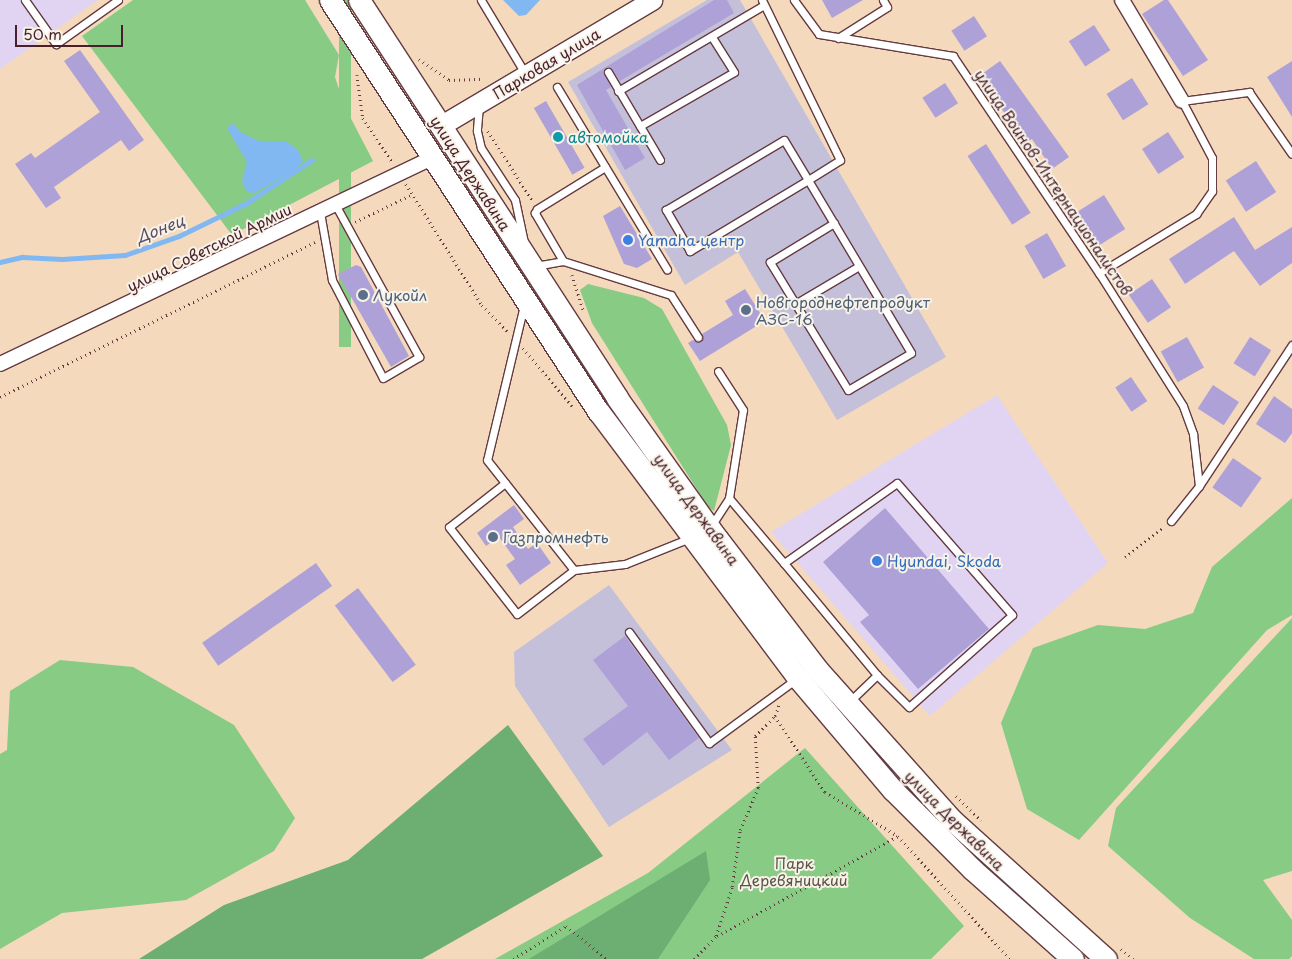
<!DOCTYPE html>
<meta charset="utf-8">
<style>
body{margin:0}
#map{position:relative;width:1292px;height:959px;overflow:hidden;background:#f4d9bc;font-family:"Playpen Sans",sans-serif}
div>[style]{position:absolute}
[style*='--x']{left:calc(var(--x)*1px);top:calc(var(--y)*1px);width:calc(var(--w)*1px);rotate:calc(var(--a)*1deg)}
.built>*{inset:0;background:#e1d4f3}
.industrial>*{inset:0;background:#c5c0da}
.green>*{inset:0;background:#87cb84;transform-origin:0 0}
.forest>*{inset:0;background:#6daf72}
.water>*{inset:0;background:#82b8f1}
.stream>*{height:4.5px;margin:-2.25px;padding:0 2.25px;transform-origin:2.25px;border-radius:2.25px;background:#82b8f1}
.building>*{inset:0;background:#aea1d8;transform-origin:0 0}
.path>*{height:2.5px;margin-top:-1.25px;transform-origin:0;background:repeating-linear-gradient(90deg,#643b41 0 1px,transparent 0 5px)}
.roads{filter:drop-shadow(1px 0 #643b41) drop-shadow(-1px 0 #643b41) drop-shadow(0 1px #643b41) drop-shadow(0 -1px #643b41)}
.lane>*{height:7px;margin:-3.5px;padding:0 3.5px;transform-origin:3.5px;border-radius:3.5px;background:#fff}
.street>*{height:14px;margin:-7px;padding:0 7px;transform-origin:7px;border-radius:7px;background:#fff}
.secondary>*{height:19px;margin:-9.5px;padding:0 9.5px;transform-origin:9.5px;border-radius:9.5px;background:#fff}
.primary>*{height:21px;margin:-10.5px;padding:0 10.5px;transform-origin:10.5px;border-radius:10.5px;background:#fff}
.dots>*{width:14px;height:14px;translate:-50% -50%;box-sizing:border-box;border:2px solid #f7f3e8;border-radius:50%}
span{translate:-50% -50%;white-space:nowrap;text-align:center;line-height:1.15;-webkit-text-stroke:4px #f7f3e8;paint-order:stroke}
.street-label{font-size:15px;color:#4a1f2b}
.culture-label{font-size:15px;color:#0d838f}
.left{translate:0 -50%;text-align:left}
.shop-label{font-size:15px;color:#366cbe}
.service-label{font-size:15px;color:#4e5e75}
.park-label{font-size:15px;color:#5c5346}
.water-label{font-size:16px;color:#5b4d66;font-style:italic}
.scale{position:absolute;left:15px;top:25px;width:108px;height:22px;box-sizing:border-box;border:2px solid #4a1f2b;border-top:0;padding-left:6px;font-size:15px;line-height:18px;white-space:nowrap;color:#4a1f2b;-webkit-text-stroke:4px #f7f3e8;paint-order:stroke}
</style>
<div id="map">
<div class="built">
<div style="clip-path:polygon(0 0,98px 0,0 69px)"></div>
<div style="clip-path:polygon(997px 395px,1108px 563px,930px 716px,771px 532px)"></div>
</div>
<div class="industrial">
<div style="clip-path:polygon(707px 0,740px 0,946px 357px,837px 420px,738px 252px,685px 285px,568px 82px)"></div>
<div style="clip-path:polygon(609px 585px,732px 750px,609px 827px,515px 686px,514px 652px)"></div>
</div>
<div class="green">
<div style="clip-path:polygon(133px 0,305px 0,339px 55px,335px 77px,345px 107px,373px 161px,232px 235px,82px 36px)"></div>
<div style="left:339px;top:0;width:12px;height:347px"></div>
<div style="clip-path:polygon(588px 284px,644px 298px,662px 309px,727px 425px,731px 445px,714px 511px,708px 507px,592px 323px,580px 290px)"></div>
<div style="left:547px;top:306px;width:145px;height:7px;rotate:56deg"></div>
<div style="clip-path:polygon(1292px 498px,1292px 615px,1267px 630px,1079px 840px,1027px 809px,1001px 723px,1033px 648px,1098px 625px,1145px 629px,1193px 613px,1212px 567px)"></div>
<div style="clip-path:polygon(1292px 618px,1292px 871px,1263px 880px,1292px 920px,1292px 956px,1289px 959px,1254px 959px,1190px 918px,1108px 846px,1116px 808px)"></div>
<div style="clip-path:polygon(60px 660px,133px 667px,234px 725px,295px 818px,274px 851px,186px 900px,62px 913px,0 949px,0 754px,7px 750px,10px 691px)"></div>
<div style="clip-path:polygon(805px 748px,964px 926px,931px 959px,495px 959px,648px 873px)"></div>
</div>
<div class="forest">
<div style="clip-path:polygon(508px 725px,603px 856px,422px 959px,139px 959px,224px 905px,348px 860px)"></div>
<div style="clip-path:polygon(706px 851px,710px 880px,658px 959px,529px 959px)"></div>
</div>
<div class="water">
<div style="clip-path:polygon(503px 0,540px 0,526px 15px,519px 16px)"></div>
<div style="clip-path:polygon(233px 123px,240px 132px,259px 141px,287px 142px,298px 150px,303px 161px,295px 170px,254px 193px,247px 192px,242px 181px,247px 162px,227px 128px)"></div>
</div>
<div class="stream">
<div style="--x:0;--y:262;--w:23;--a:-13"></div>
<div style="--x:22;--y:257;--w:40;--a:2.9"></div>
<div style="--x:62;--y:259;--w:63;--a:-3.6"></div>
<div style="--x:125;--y:255;--w:57;--a:-19.4"></div>
<div style="--x:179;--y:236;--w:73;--a:-25.9"></div>
<div style="--x:245;--y:204;--w:80;--a:-33.3"></div>
</div>
<div class="building">
<div style="clip-path:polygon(714px 0,727px 0,734px 13px,620px 81px,611px 68px,603px 70px,611px 87px,606px 90px,645px 158px,625px 170px,577px 85px)"></div>
<div style="clip-path:polygon(822px 0,863px 0,832px 18px)"></div>
<div style="clip-path:polygon(1164px 0,1168px 0,1208px 60px,1183px 76px,1142px 14px)"></div>
<div style="left:974px;top:16px;width:24px;height:27px;rotate:57deg"></div>
<div style="left:1094px;top:25px;width:30px;height:30px;rotate:57deg"></div>
<div style="clip-path:polygon(80px 50px,144px 140px,129px 151px,121px 140px,54px 187px,61px 198px,46px 208px,15px 164px,31px 153px,35px 158px,100px 112px,64px 61px)"></div>
<div style="clip-path:polygon(1000px 61px,1069px 157px,1052px 169px,1032px 139px,1025px 143px,979px 76px)"></div>
<div style="clip-path:polygon(1292px 61px,1292px 117px,1267px 77px)"></div>
<div style="left:1132px;top:78px;width:31px;height:30px;rotate:58deg"></div>
<div style="left:945px;top:83px;width:24px;height:27px;rotate:57deg"></div>
<div style="left:546px;top:101px;width:77px;height:14px;rotate:60deg"></div>
<div style="left:1168px;top:132px;width:30px;height:31px;rotate:57deg"></div>
<div style="left:986px;top:144px;width:82px;height:22px;rotate:57deg"></div>
<div style="left:1256px;top:161px;width:37px;height:36px;rotate:57deg"></div>
<div style="left:1104px;top:195px;width:40px;height:32px;rotate:58deg"></div>
<div style="clip-path:polygon(620px 206px,652px 259px,637px 268px,624px 264px,603px 216px)"></div>
<div style="clip-path:polygon(1234px 217px,1255px 250px,1292px 227px,1292px 263px,1260px 286px,1234px 251px,1185px 284px,1169px 259px)"></div>
<div style="left:1047px;top:233px;width:38px;height:26px;rotate:60deg"></div>
<div style="clip-path:polygon(356px 265px,361px 267px,409px 356px,391px 367px,338px 274px)"></div>
<div style="left:1152px;top:279px;width:34px;height:28px;rotate:56deg"></div>
<div style="clip-path:polygon(745px 289px,762px 316px,757px 319px,755px 327px,700px 361px,688px 343px,693px 340px,700px 342px,702px 334px,733px 315px,725px 301px)"></div>
<div style="left:1187px;top:337px;width:35px;height:30px;rotate:61deg"></div>
<div style="left:1250px;top:337px;width:25px;height:31px;rotate:32deg"></div>
<div style="left:1131px;top:377px;width:29px;height:19px;rotate:56deg"></div>
<div style="left:1213px;top:385px;width:31px;height:28px;rotate:33deg"></div>
<div style="clip-path:polygon(1274px 396px,1292px 409px,1292px 433px,1285px 443px,1256px 424px)"></div>
<div style="left:1233px;top:458px;width:35px;height:36px;rotate:35deg"></div>
<div style="clip-path:polygon(514px 505px,524px 519px,513px 527px,528px 549px,537px 543px,551px 563px,520px 585px,506px 565px,515px 559px,499px 537px,486px 546px,477px 533px)"></div>
<div style="clip-path:polygon(885px 508px,989px 629px,918px 689px,860px 622px,869px 615px,823px 562px)"></div>
<div style="left:316px;top:563px;width:28px;height:139px;rotate:55deg"></div>
<div style="left:358px;top:588px;width:96px;height:29px;rotate:53deg"></div>
<div style="clip-path:polygon(625px 636px,699px 738px,669px 760px,647px 732px,603px 766px,583px 739px,628px 706px,593px 660px)"></div>
</div>
<div class="path">
<div style="--x:419;--y:59;--w:37;--a:35"></div>
<div style="--x:449;--y:80;--w:35;--a:-2"></div>
<div style="--x:357;--y:75;--w:43;--a:82.1"></div>
<div style="--x:363;--y:118;--w:54;--a:56.3"></div>
<div style="--x:488;--y:131;--w:82;--a:57.5"></div>
<div style="--x:406;--y:184;--w:143;--a:57.9"></div>
<div style="--x:482;--y:305;--w:37;--a:46"></div>
<div style="--x:355;--y:222;--w:64;--a:-25.8"></div>
<div style="--x:572;--y:275;--w:39;--a:72"></div>
<div style="--x:523;--y:348;--w:77;--a:49.7"></div>
<div style="--x:0;--y:397;--w:351;--a:-26.2"></div>
<div style="--x:1125;--y:557;--w:49;--a:-37.6"></div>
<div style="--x:775;--y:716;--w:91;--a:56.7"></div>
<div style="--x:825;--y:792;--w:85;--a:31.1"></div>
<div style="--x:898;--y:836;--w:166;--a:47.7"></div>
<div style="--x:956;--y:796;--w:35;--a:44"></div>
<div style="--x:717;--y:936;--w:207;--a:-28.9"></div>
<div style="--x:1121;--y:949;--w:16;--a:40"></div>
<div style="--x:513;--y:959;--w:62;--a:-31.9"></div>
<div style="--x:566;--y:926;--w:53;--a:38.8"></div>
<div style="--x:694;--y:959;--w:32;--a:-46"></div>
<div style="--x:716;--y:936;--w:52;--a:-71.9"></div>
<div style="--x:732;--y:887;--w:58;--a:-82"></div>
<div style="--x:740;--y:830;--w:46;--a:-66.8"></div>
<div style="--x:758;--y:788;--w:52;--a:-93.3"></div>
<div style="--x:755;--y:736;--w:28;--a:-45"></div>
<div style="--x:775;--y:716;--w:12;--a:-70"></div>
</div>
<div class="roads">
<div class="lane">
<div style="--x:25;--y:0;--w:54;--a:54.8"></div>
<div style="--x:56;--y:44;--w:76;--a:-35.4"></div>
<div style="--x:481;--y:0;--w:87;--a:59"></div>
<div style="--x:762;--y:0;--w:178;--a:64"></div>
<div style="--x:840;--y:160;--w:38;--a:148"></div>
<div style="--x:808;--y:180;--w:138;--a:149"></div>
<div style="--x:690;--y:251;--w:48;--a:-120.3"></div>
<div style="--x:666;--y:210;--w:137;--a:-30.7"></div>
<div style="--x:784;--y:140;--w:47;--a:59"></div>
<div style="--x:808;--y:180;--w:201;--a:59.2"></div>
<div style="--x:911;--y:353;--w:73;--a:149.6"></div>
<div style="--x:848;--y:390;--w:150;--a:-121.4"></div>
<div style="--x:770;--y:262;--w:75;--a:-31.4"></div>
<div style="--x:794;--y:0;--w:42;--a:53.7"></div>
<div style="--x:819;--y:34;--w:136;--a:9.3"></div>
<div style="--x:953;--y:56;--w:262;--a:56.1"></div>
<div style="--x:1099;--y:273;--w:157;--a:57.7"></div>
<div style="--x:1183;--y:406;--w:30;--a:70"></div>
<div style="--x:1193;--y:434;--w:52;--a:83.4"></div>
<div style="--x:838;--y:38;--w:58;--a:-32.3"></div>
<div style="--x:887;--y:7;--w:8;--a:-120"></div>
<div style="--x:608;--y:72;--w:102;--a:59.4"></div>
<div style="--x:557;--y:87;--w:213;--a:58.9"></div>
<div style="--x:618;--y:91;--w:169;--a:-30.5"></div>
<div style="--x:479;--y:106;--w:25;--a:95"></div>
<div style="--x:477;--y:131;--w:17;--a:77"></div>
<div style="--x:481;--y:148;--w:62;--a:56.8"></div>
<div style="--x:515;--y:200;--w:40;--a:78"></div>
<div style="--x:640;--y:126;--w:108;--a:-29.9"></div>
<div style="--x:734;--y:72;--w:41;--a:-122.2"></div>
<div style="--x:320;--y:212;--w:69;--a:80"></div>
<div style="--x:332;--y:280;--w:110;--a:62.5"></div>
<div style="--x:383;--y:378;--w:42;--a:-30.3"></div>
<div style="--x:419;--y:357;--w:175;--a:-118.8"></div>
<div style="--x:563;--y:261;--w:56;--a:-120.3"></div>
<div style="--x:535;--y:213;--w:4;--a:-63"></div>
<div style="--x:537;--y:209;--w:80;--a:-31.7"></div>
<div style="--x:535;--y:266;--w:28;--a:-10"></div>
<div style="--x:563;--y:261;--w:113;--a:17.5"></div>
<div style="--x:671;--y:295;--w:50;--a:57.3"></div>
<div style="--x:1099;--y:273;--w:114;--a:-31.3"></div>
<div style="--x:1196;--y:214;--w:28;--a:-55"></div>
<div style="--x:1212;--y:191;--w:33;--a:-90"></div>
<div style="--x:1212;--y:158;--w:64;--a:-117.8"></div>
<div style="--x:1182;--y:101;--w:68;--a:-7.7"></div>
<div style="--x:1249;--y:92;--w:75;--a:55.3"></div>
<div style="--x:795;--y:304;--w:74;--a:-30.7"></div>
<div style="--x:524;--y:305;--w:159;--a:103.4"></div>
<div style="--x:487;--y:460;--w:140;--a:51.7"></div>
<div style="--x:574;--y:570;--w:51;--a:-6.7"></div>
<div style="--x:625;--y:564;--w:70;--a:-21.8"></div>
<div style="--x:505;--y:483;--w:71;--a:141.8"></div>
<div style="--x:449;--y:527;--w:110;--a:52"></div>
<div style="--x:517;--y:614;--w:72;--a:-37.7"></div>
<div style="--x:729;--y:498;--w:85;--a:49.8"></div>
<div style="--x:1171;--y:521;--w:45;--a:-51.3"></div>
<div style="--x:1199;--y:486;--w:169;--a:-56.6"></div>
<div style="--x:711;--y:526;--w:33;--a:-57"></div>
<div style="--x:729;--y:498;--w:89;--a:-81"></div>
<div style="--x:743;--y:410;--w:46;--a:-122.7"></div>
<div style="--x:629;--y:632;--w:137;--a:54.2"></div>
<div style="--x:709;--y:743;--w:108;--a:-36.3"></div>
<div style="--x:849;--y:702;--w:39;--a:-44"></div>
<div style="--x:877;--y:675;--w:146;--a:-129.7"></div>
<div style="--x:784;--y:563;--w:138;--a:-35.3"></div>
<div style="--x:897;--y:483;--w:175;--a:48.9"></div>
<div style="--x:1012;--y:615;--w:138;--a:138.2"></div>
<div style="--x:909;--y:707;--w:45;--a:-135"></div>
</div>
<div class="street">
<div style="--x:1122;--y:0;--w:117;--a:59.3"></div>
<div style="--x:0;--y:364;--w:478;--a:-25.5"></div>
</div>
<div class="secondary">
<div style="--x:440;--y:126;--w:247;--a:-30.7"></div>
</div>
<div class="primary">
<div style="--x:330;--y:0;--w:492;--a:56.9"></div>
<div style="--x:599;--y:412;--w:331;--a:53.2"></div>
<div style="--x:797;--y:677;--w:148;--a:49.7"></div>
<div style="--x:893;--y:790;--w:112;--a:45"></div>
<div style="--x:972;--y:869;--w:135;--a:41.7"></div>
<div style="--x:359;--y:0;--w:474;--a:57"></div>
<div style="--x:617;--y:398;--w:161;--a:54.6"></div>
<div style="--x:710;--y:529;--w:176;--a:52.6"></div>
<div style="--x:817;--y:669;--w:201;--a:48.2"></div>
<div style="--x:951;--y:819;--w:209;--a:42.1"></div>
</div>
</div>
<div class="dots">
<div style="left:558px;top:137px;background:#0f9aa8"></div>
<div style="left:628px;top:240px;background:#3f7fe0"></div>
<div style="left:363px;top:295px;background:#5c6f8a"></div>
<div style="left:746px;top:310px;background:#5c6f8a"></div>
<div style="left:493px;top:537px;background:#5c6f8a"></div>
<div style="left:877px;top:561px;background:#3f7fe0"></div>
</div>
<div class="street-label">
<span style="left:546px;top:63px;rotate:-31deg">Парковая улица</span>
<span style="left:471px;top:173px;rotate:57deg">улица Державина</span>
<span style="left:1054px;top:182px;rotate:56deg">улица Воинов-Интернационалистов</span>
<span style="left:209px;top:247px;rotate:-26deg">улица Советской Армии</span>
<span style="left:697px;top:509px;rotate:54deg">улица Державина</span>
<span style="left:955px;top:820px;rotate:45deg">улица Державина</span>
</div>
<div class="culture-label">
<span class="left" style="left:568px;top:137px">автомойка</span>
</div>
<div class="shop-label">
<span class="left" style="left:638px;top:240px">Yamaha центр</span>
<span class="left" style="left:887px;top:561px">Hyundai, Skoda</span>
</div>
<div class="service-label">
<span class="left" style="left:373px;top:295px">Лукойл</span>
<span class="left" style="left:756px;top:310px">Новгороднефтепродукт<br>АЗС-16</span>
<span class="left" style="left:503px;top:537px">Газпромнефть</span>
</div>
<div class="park-label">
<span style="left:794px;top:871px">Парк<br>Деревяницкий</span>
</div>
<div class="water-label">
<span style="left:160px;top:228px;rotate:-21deg">Донец</span>
</div>
<div class="scale">50 m</div>
</div>
